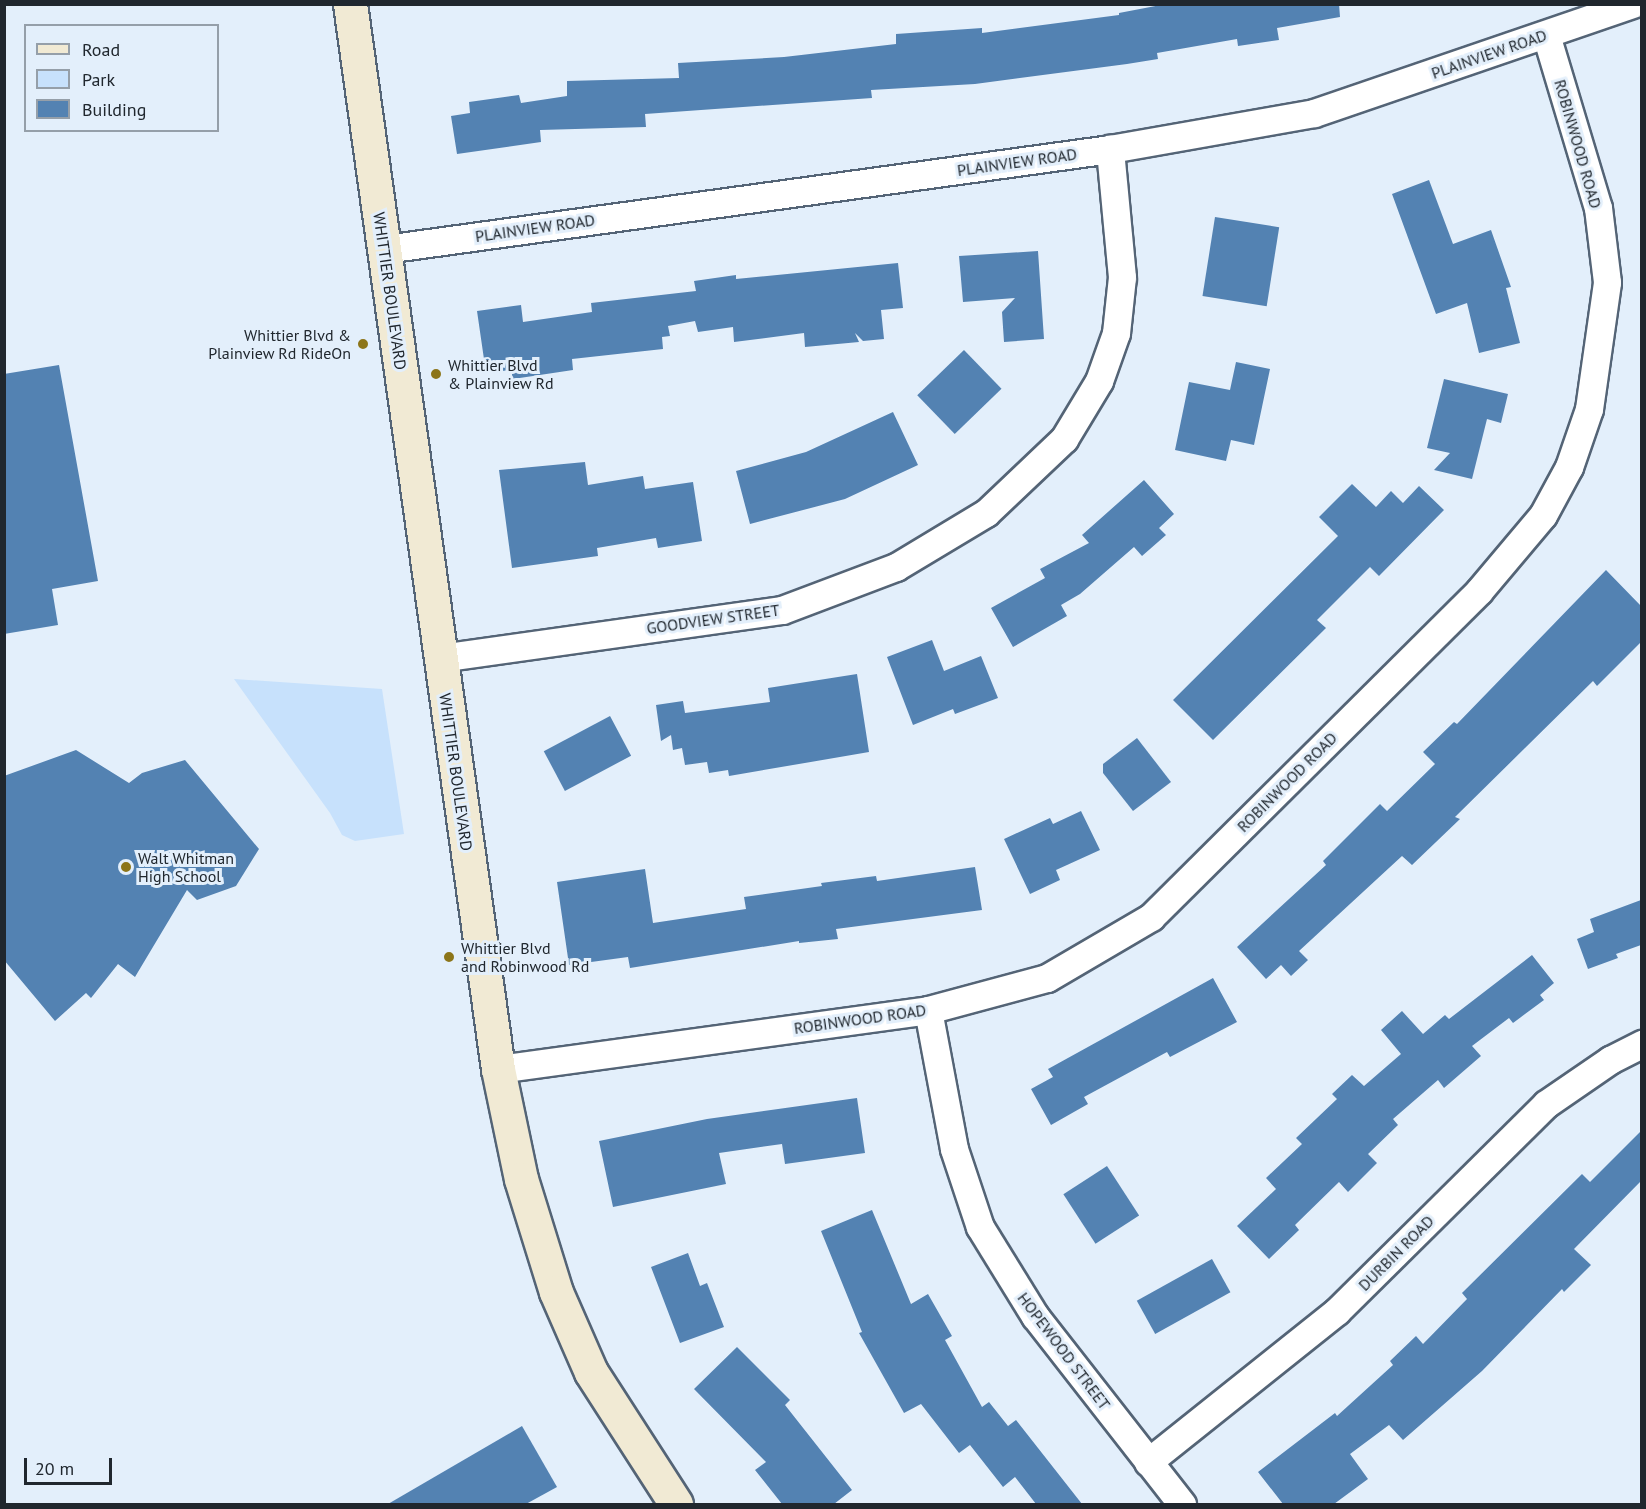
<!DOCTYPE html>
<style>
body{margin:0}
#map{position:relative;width:1646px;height:1509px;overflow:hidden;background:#e3effb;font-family:"PT Sans",sans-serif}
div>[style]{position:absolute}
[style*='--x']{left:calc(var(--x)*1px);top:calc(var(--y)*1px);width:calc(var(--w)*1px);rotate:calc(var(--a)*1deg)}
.green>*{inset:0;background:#c7e1fc}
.building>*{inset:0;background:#5382b2;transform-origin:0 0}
.roads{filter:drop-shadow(2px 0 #546476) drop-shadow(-2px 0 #546476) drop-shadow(0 2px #546476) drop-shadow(0 -2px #546476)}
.street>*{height:27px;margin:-13.5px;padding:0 13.5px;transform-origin:13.5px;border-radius:13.5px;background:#fff}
.secondary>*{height:33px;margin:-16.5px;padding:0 16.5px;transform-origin:16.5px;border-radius:16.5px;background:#f1ead4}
.dots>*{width:16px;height:16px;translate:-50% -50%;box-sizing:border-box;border:3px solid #e3effb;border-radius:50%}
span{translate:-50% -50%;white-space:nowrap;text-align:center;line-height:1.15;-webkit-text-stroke:6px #e3effb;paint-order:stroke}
.street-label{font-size:16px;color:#20272e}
.poi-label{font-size:16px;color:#20272e}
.right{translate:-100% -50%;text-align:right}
.left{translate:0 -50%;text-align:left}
.frame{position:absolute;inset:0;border:6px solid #20272e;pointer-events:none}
.legend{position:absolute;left:24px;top:24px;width:195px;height:108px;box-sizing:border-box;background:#e3effb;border:2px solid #959fa9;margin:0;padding:8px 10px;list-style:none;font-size:18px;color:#20272e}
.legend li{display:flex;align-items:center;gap:12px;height:30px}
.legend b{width:30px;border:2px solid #959fa9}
.scale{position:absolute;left:24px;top:1458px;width:88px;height:27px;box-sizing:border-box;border:3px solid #20272e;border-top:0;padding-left:8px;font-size:18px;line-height:21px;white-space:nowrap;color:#20272e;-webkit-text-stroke:4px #e3effb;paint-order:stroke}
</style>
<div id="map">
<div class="green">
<div style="clip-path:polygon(234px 679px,382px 689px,404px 834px,355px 841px,342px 835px,330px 813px)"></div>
</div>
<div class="building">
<div style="clip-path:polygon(1166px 4px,1339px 4px,1340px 17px,1277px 28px,1279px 40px,1238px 46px,1237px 39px,1157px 53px,1158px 59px,1127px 64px,975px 84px,871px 90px,872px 98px,645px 114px,646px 127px,540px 130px,541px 142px,457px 154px,451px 116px,470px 113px,469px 102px,519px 95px,521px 103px,567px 96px,567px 81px,679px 78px,678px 63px,784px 57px,896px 44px,896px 34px,982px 28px,982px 33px,1119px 15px,1119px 13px)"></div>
<div style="clip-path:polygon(1429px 180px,1453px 244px,1491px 230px,1511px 287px,1506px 288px,1520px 343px,1479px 353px,1467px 303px,1436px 314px,1392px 194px)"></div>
<div style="left:1215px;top:217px;width:65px;height:80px;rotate:9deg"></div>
<div style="clip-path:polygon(1038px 251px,1044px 339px,1004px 342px,1002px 312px,1015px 298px,963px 302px,959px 256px)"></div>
<div style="clip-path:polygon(898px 263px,903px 308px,881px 310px,884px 339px,863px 341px,855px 333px,859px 342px,805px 347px,804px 333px,734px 342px,733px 327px,698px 332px,695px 321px,668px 326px,670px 336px,662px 337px,663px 349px,572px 359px,573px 370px,513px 379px,511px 370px,486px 373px,477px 311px,521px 305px,523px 322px,592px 312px,591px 303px,696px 291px,694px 281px,736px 275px,736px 279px)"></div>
<div style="left:964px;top:350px;width:54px;height:65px;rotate:46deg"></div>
<div style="clip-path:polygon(1236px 362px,1270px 369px,1254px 445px,1231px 440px,1226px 461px,1175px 450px,1189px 382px,1230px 390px)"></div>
<div style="clip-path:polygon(59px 365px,98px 581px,52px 589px,58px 625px,4px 634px,4px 374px)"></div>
<div style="clip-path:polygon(1444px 379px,1508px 394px,1501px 423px,1487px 419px,1472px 479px,1434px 470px,1450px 453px,1427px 448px)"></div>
<div style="clip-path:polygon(893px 412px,918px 465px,845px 499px,750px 524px,736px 471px,806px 452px)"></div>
<div style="clip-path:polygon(585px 462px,588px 485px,643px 476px,645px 489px,693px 482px,702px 541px,658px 548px,656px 538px,597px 548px,598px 556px,512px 568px,499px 470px)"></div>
<div style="clip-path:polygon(1144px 480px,1174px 514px,1159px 528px,1166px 535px,1142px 556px,1134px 547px,1080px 594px,1061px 605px,1067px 616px,1013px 647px,991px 608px,1045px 578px,1040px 569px,1089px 543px,1082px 535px)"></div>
<div style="clip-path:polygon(1352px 484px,1376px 507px,1391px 491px,1403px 503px,1419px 486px,1444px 510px,1379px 576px,1370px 567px,1317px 620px,1326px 628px,1213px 740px,1173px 700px,1338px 536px,1319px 517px)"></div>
<div style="clip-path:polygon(1606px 570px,1641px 606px,1641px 642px,1597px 686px,1593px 681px,1455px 817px,1460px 819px,1412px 865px,1402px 856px,1299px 951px,1308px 960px,1291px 976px,1281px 965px,1266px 979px,1237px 947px,1326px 865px,1323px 861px,1380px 804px,1387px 811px,1435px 764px,1423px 752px,1454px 722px,1457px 724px)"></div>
<div style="clip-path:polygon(932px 640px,944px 671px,981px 656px,998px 698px,955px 714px,953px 709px,913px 725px,887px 657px)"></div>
<div style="clip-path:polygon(857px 674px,869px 752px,729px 776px,728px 770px,709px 773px,707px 762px,685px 765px,682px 748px,673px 750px,671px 735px,661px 741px,656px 705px,683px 701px,685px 713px,770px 702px,768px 688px)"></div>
<div style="left:610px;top:716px;width:45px;height:75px;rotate:62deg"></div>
<div style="clip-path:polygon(1137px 738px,1171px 782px,1133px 811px,1103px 773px,1103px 764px)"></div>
<div style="clip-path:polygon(76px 750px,129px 783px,142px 773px,185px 760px,259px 849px,236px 886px,197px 900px,187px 890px,135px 977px,118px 964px,91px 998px,86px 993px,55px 1021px,4px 960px,4px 776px)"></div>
<div style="clip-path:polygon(1081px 811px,1100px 850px,1056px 870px,1060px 880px,1030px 894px,1004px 839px,1050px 818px,1053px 824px)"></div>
<div style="clip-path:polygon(975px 867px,982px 910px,836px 929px,838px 939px,799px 943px,799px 941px,630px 968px,628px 957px,569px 965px,557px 882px,645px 869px,653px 923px,746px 909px,744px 897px,822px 886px,821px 883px,876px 876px,877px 881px)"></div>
<div style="clip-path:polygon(1641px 900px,1641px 945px,1616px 954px,1618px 958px,1588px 969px,1577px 939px,1594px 932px,1590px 919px)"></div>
<div style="clip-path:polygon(1532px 955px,1554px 983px,1540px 995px,1544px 1000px,1513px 1023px,1509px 1018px,1472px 1046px,1481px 1056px,1444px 1088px,1438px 1080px,1393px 1119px,1398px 1125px,1368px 1154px,1377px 1163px,1348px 1192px,1339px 1182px,1295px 1225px,1299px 1230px,1269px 1259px,1237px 1226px,1276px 1189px,1266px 1178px,1302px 1144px,1296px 1138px,1337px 1099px,1332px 1094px,1352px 1075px,1364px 1086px,1401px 1054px,1381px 1030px,1402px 1011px,1423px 1034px,1445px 1015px,1449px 1019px)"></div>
<div style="clip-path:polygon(1213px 978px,1237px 1022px,1170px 1057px,1167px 1052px,1084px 1097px,1088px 1104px,1051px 1125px,1031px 1089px,1053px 1077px,1048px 1069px)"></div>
<div style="clip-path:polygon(857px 1098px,865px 1153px,785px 1164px,782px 1144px,719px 1153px,726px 1184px,613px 1207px,599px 1141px,707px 1119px)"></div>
<div style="clip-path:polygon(1641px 1131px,1641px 1181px,1574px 1249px,1591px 1265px,1564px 1292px,1562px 1289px,1482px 1371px,1403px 1440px,1389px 1425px,1350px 1454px,1368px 1479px,1334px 1504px,1283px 1504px,1258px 1472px,1335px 1413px,1337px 1416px,1393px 1365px,1390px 1361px,1416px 1336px,1423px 1344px,1467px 1299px,1462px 1293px,1582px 1174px,1590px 1182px)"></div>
<div style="left:1107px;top:1166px;width:59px;height:52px;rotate:57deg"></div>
<div style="clip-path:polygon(872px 1210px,911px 1304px,928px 1294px,952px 1336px,945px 1340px,982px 1407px,989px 1402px,1008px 1426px,1016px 1420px,1082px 1504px,1036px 1504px,1015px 1477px,1003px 1487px,970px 1445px,959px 1453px,921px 1404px,904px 1413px,859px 1333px,862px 1332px,821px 1231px)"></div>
<div style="clip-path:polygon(688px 1253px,700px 1286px,707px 1283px,724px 1327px,680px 1343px,651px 1267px)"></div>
<div style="left:1212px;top:1259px;width:38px;height:86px;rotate:61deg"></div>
<div style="clip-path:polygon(737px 1347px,790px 1400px,785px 1405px,852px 1490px,834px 1504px,782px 1504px,755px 1470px,766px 1462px,694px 1389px)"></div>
<div style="clip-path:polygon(522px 1426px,557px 1487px,526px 1504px,388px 1504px)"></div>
</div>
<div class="roads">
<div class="street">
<div style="--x:385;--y:249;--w:732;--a:-7.85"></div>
<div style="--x:1110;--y:149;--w:207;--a:-10"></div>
<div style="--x:1314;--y:113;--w:337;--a:-18.9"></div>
<div style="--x:440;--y:658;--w:345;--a:-8"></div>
<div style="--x:782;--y:610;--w:122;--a:-20.7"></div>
<div style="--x:896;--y:567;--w:105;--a:-31"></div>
<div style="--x:986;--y:513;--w:108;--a:-43.5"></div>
<div style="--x:1064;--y:439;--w:68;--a:-58.9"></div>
<div style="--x:1099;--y:381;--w:51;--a:-70.5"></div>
<div style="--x:1116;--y:333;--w:56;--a:-83.9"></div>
<div style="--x:1122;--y:277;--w:129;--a:-95.4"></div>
<div style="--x:928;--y:1010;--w:141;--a:79.4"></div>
<div style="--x:954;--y:1149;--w:82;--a:71.6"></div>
<div style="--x:980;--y:1227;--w:105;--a:58.3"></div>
<div style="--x:1035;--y:1316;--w:239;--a:52"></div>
<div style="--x:498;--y:1069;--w:434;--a:-7.8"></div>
<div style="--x:928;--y:1010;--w:123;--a:-15.1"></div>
<div style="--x:1047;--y:978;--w:121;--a:-30.4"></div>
<div style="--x:1151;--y:917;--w:462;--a:-44.8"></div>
<div style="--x:1479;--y:591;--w:99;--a:-49.9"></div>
<div style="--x:1543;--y:515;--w:55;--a:-61.6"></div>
<div style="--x:1569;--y:467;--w:61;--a:-71"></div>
<div style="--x:1589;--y:409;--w:128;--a:-81.9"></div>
<div style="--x:1607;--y:282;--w:75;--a:-96.9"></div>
<div style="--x:1598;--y:208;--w:181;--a:-106.7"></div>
<div style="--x:1148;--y:1462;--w:242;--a:-38.6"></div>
<div style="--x:1337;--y:1311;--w:294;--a:-44.7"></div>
<div style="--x:1546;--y:1104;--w:78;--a:-34.5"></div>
<div style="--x:1610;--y:1060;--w:36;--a:-27"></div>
</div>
<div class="secondary">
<div style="--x:350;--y:4;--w:1075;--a:82.09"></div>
<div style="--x:498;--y:1069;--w:112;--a:78.2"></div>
<div style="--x:521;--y:1179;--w:118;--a:72.8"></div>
<div style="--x:556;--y:1292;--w:87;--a:66.4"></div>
<div style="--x:591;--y:1372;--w:157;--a:57.2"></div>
</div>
</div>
<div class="dots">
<div style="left:363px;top:344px;background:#8c7519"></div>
<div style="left:436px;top:374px;background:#8c7519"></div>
<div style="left:126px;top:867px;background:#8c7519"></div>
<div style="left:449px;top:957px;background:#8c7519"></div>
</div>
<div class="street-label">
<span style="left:1489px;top:54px;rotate:-19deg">PLAINVIEW ROAD</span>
<span style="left:1578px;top:144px;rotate:74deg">ROBINWOOD ROAD</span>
<span style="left:1017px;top:162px;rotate:-8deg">PLAINVIEW ROAD</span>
<span style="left:535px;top:228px;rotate:-8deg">PLAINVIEW ROAD</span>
<span style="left:390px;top:291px;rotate:82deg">WHITTIER BOULEVARD</span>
<span style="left:713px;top:619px;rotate:-8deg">GOODVIEW STREET</span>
<span style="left:456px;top:772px;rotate:82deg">WHITTIER BOULEVARD</span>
<span style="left:1287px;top:782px;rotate:-45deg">ROBINWOOD ROAD</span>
<span style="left:860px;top:1019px;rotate:-8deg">ROBINWOOD ROAD</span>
<span style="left:1396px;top:1253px;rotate:-45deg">DURBIN ROAD</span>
<span style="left:1064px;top:1351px;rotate:53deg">HOPEWOOD STREET</span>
</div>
<div class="poi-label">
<span class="right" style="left:351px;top:344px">Whittier Blvd &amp;<br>Plainview Rd RideOn</span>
<span class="left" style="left:448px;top:374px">Whittier Blvd<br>&amp; Plainview Rd</span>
<span class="left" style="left:138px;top:867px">Walt Whitman<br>High School</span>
<span class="left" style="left:461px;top:957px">Whittier Blvd<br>and Robinwood Rd</span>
</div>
<div class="frame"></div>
<ul class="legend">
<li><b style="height:8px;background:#f1ead4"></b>Road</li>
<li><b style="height:16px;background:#c7e1fc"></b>Park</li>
<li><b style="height:16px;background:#5382b2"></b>Building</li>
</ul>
<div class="scale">20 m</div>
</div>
